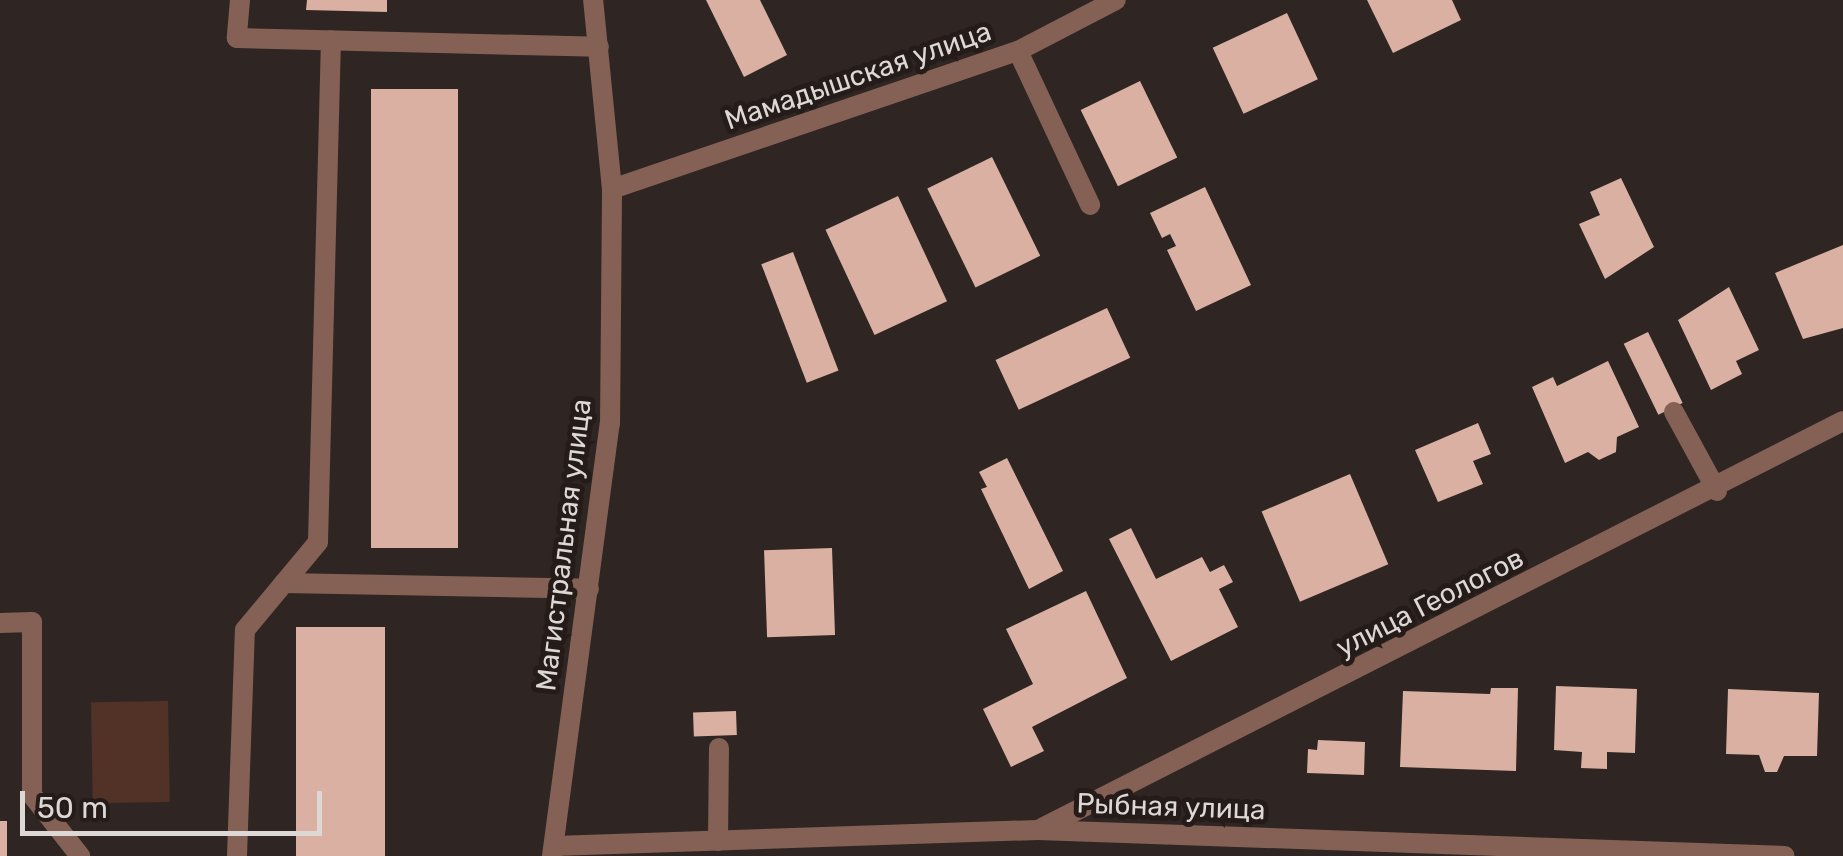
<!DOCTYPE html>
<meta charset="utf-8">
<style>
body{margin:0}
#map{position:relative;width:1843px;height:856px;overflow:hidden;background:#2f2623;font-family:Rubik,sans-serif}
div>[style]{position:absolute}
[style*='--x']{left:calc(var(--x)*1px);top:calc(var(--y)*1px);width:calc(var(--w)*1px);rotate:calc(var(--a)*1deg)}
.green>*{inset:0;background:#523226;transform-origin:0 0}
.building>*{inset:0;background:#d9b0a1;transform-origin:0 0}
.service>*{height:20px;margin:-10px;padding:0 10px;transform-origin:10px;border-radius:10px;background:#846154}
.minor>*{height:20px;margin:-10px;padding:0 10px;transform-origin:10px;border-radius:10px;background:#846154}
span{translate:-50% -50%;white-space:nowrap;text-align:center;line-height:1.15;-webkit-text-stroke:10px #251c19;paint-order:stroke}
.street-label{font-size:28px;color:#ddd7d5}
.scale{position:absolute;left:20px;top:791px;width:302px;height:45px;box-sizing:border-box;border:5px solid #ddd7d5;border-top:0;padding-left:12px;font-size:30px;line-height:35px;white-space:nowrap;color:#ddd7d5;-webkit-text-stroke:8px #251c19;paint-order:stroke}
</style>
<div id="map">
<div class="green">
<div style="left:168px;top:701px;width:101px;height:77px;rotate:89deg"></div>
</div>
<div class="building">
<div style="clip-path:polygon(307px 0,387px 0,387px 12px,306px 10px)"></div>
<div style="clip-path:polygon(706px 0,760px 0,787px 55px,744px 77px)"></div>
<div style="clip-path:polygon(1367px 0,1452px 0,1461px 20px,1393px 53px)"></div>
<div style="left:1287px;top:13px;width:73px;height:82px;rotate:65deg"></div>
<div style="left:1140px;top:81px;width:85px;height:66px;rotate:64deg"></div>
<div style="left:371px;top:89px;width:87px;height:459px"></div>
<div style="left:992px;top:157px;width:110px;height:72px;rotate:64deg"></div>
<div style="clip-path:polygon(1621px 178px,1654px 247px,1605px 279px,1579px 224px,1600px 215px,1590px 192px)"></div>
<div style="clip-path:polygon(1205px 187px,1251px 285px,1196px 311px,1167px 250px,1176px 246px,1170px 234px,1162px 238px,1150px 213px)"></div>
<div style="left:898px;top:196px;width:116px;height:80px;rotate:65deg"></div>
<div style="clip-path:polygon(1843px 245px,1843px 328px,1803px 339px,1775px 273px)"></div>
<div style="left:793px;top:252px;width:127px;height:34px;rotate:69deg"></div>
<div style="clip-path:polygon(1729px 287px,1759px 350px,1736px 361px,1742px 374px,1711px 390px,1678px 320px)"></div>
<div style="left:1107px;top:308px;width:55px;height:123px;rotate:65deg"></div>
<div style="left:1648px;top:332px;width:79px;height:27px;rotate:64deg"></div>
<div style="clip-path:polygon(1608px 361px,1639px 427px,1617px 437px,1616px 452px,1599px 460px,1588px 452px,1565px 463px,1532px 387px,1553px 377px,1557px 386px)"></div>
<div style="clip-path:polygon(1478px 423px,1491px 454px,1473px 461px,1483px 484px,1438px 502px,1415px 450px)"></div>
<div style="clip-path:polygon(1007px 458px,1063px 571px,1029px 589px,981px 489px,987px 487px,979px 472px)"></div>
<div style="left:1350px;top:474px;width:98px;height:96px;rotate:67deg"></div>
<div style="clip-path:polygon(1131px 528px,1156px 579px,1202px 557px,1210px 572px,1224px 565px,1233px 582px,1219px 589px,1238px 627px,1171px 661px,1109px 539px)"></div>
<div style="left:832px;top:548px;width:87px;height:68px;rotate:88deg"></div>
<div style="clip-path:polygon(1086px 591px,1127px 678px,1032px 727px,1044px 751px,1011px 767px,983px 709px,1033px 684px,1006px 629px)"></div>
<div style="left:296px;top:627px;width:89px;height:229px"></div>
<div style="clip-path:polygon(1556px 686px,1637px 689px,1635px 753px,1607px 752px,1607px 769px,1581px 768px,1582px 752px,1554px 750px)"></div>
<div style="clip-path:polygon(1491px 688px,1518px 688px,1516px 771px,1400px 767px,1403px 691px,1490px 694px)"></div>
<div style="clip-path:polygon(1728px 689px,1819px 693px,1817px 756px,1784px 756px,1777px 772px,1765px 772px,1759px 755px,1726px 754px)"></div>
<div style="left:736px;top:711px;width:24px;height:43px;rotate:88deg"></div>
<div style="clip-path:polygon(1318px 740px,1365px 742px,1364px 775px,1307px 773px,1308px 749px,1317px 750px)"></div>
<div style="left:0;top:821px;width:7px;height:35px"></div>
</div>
<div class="service">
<div style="--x:240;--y:0;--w:38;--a:95"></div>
<div style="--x:237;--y:38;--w:362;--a:1.4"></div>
<div style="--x:1018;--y:51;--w:170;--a:64.9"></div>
<div style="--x:1674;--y:412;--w:90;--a:61.4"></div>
<div style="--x:284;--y:583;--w:305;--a:1.1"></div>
<div style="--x:0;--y:623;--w:32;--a:-2"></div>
<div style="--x:32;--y:622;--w:173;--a:90"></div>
<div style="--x:32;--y:795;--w:78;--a:51.8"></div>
<div style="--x:718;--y:841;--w:93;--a:-89.4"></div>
<div style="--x:237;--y:856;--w:226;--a:-88"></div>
<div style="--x:245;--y:630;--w:114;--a:-50.3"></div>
<div style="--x:318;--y:542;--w:502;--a:-88.52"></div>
</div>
<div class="minor">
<div style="--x:612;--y:189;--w:429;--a:-18.8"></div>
<div style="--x:1018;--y:51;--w:110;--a:-27.5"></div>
<div style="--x:1042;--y:828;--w:898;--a:-26.94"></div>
<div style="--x:554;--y:846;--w:484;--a:-1.9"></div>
<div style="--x:1038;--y:830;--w:747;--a:1.99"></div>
<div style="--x:552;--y:856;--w:436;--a:-82.4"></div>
<div style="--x:610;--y:424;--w:235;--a:-89.5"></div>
<div style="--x:612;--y:189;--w:190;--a:-95.7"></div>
</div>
<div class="street-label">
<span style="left:858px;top:76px;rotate:-19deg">Мамадышская улица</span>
<span style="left:564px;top:545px;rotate:-83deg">Магистральная улица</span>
<span style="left:1430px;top:603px;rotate:-27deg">улица Геологов</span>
<span style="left:1171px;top:807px;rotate:2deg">Рыбная улица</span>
</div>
<div class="scale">50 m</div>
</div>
